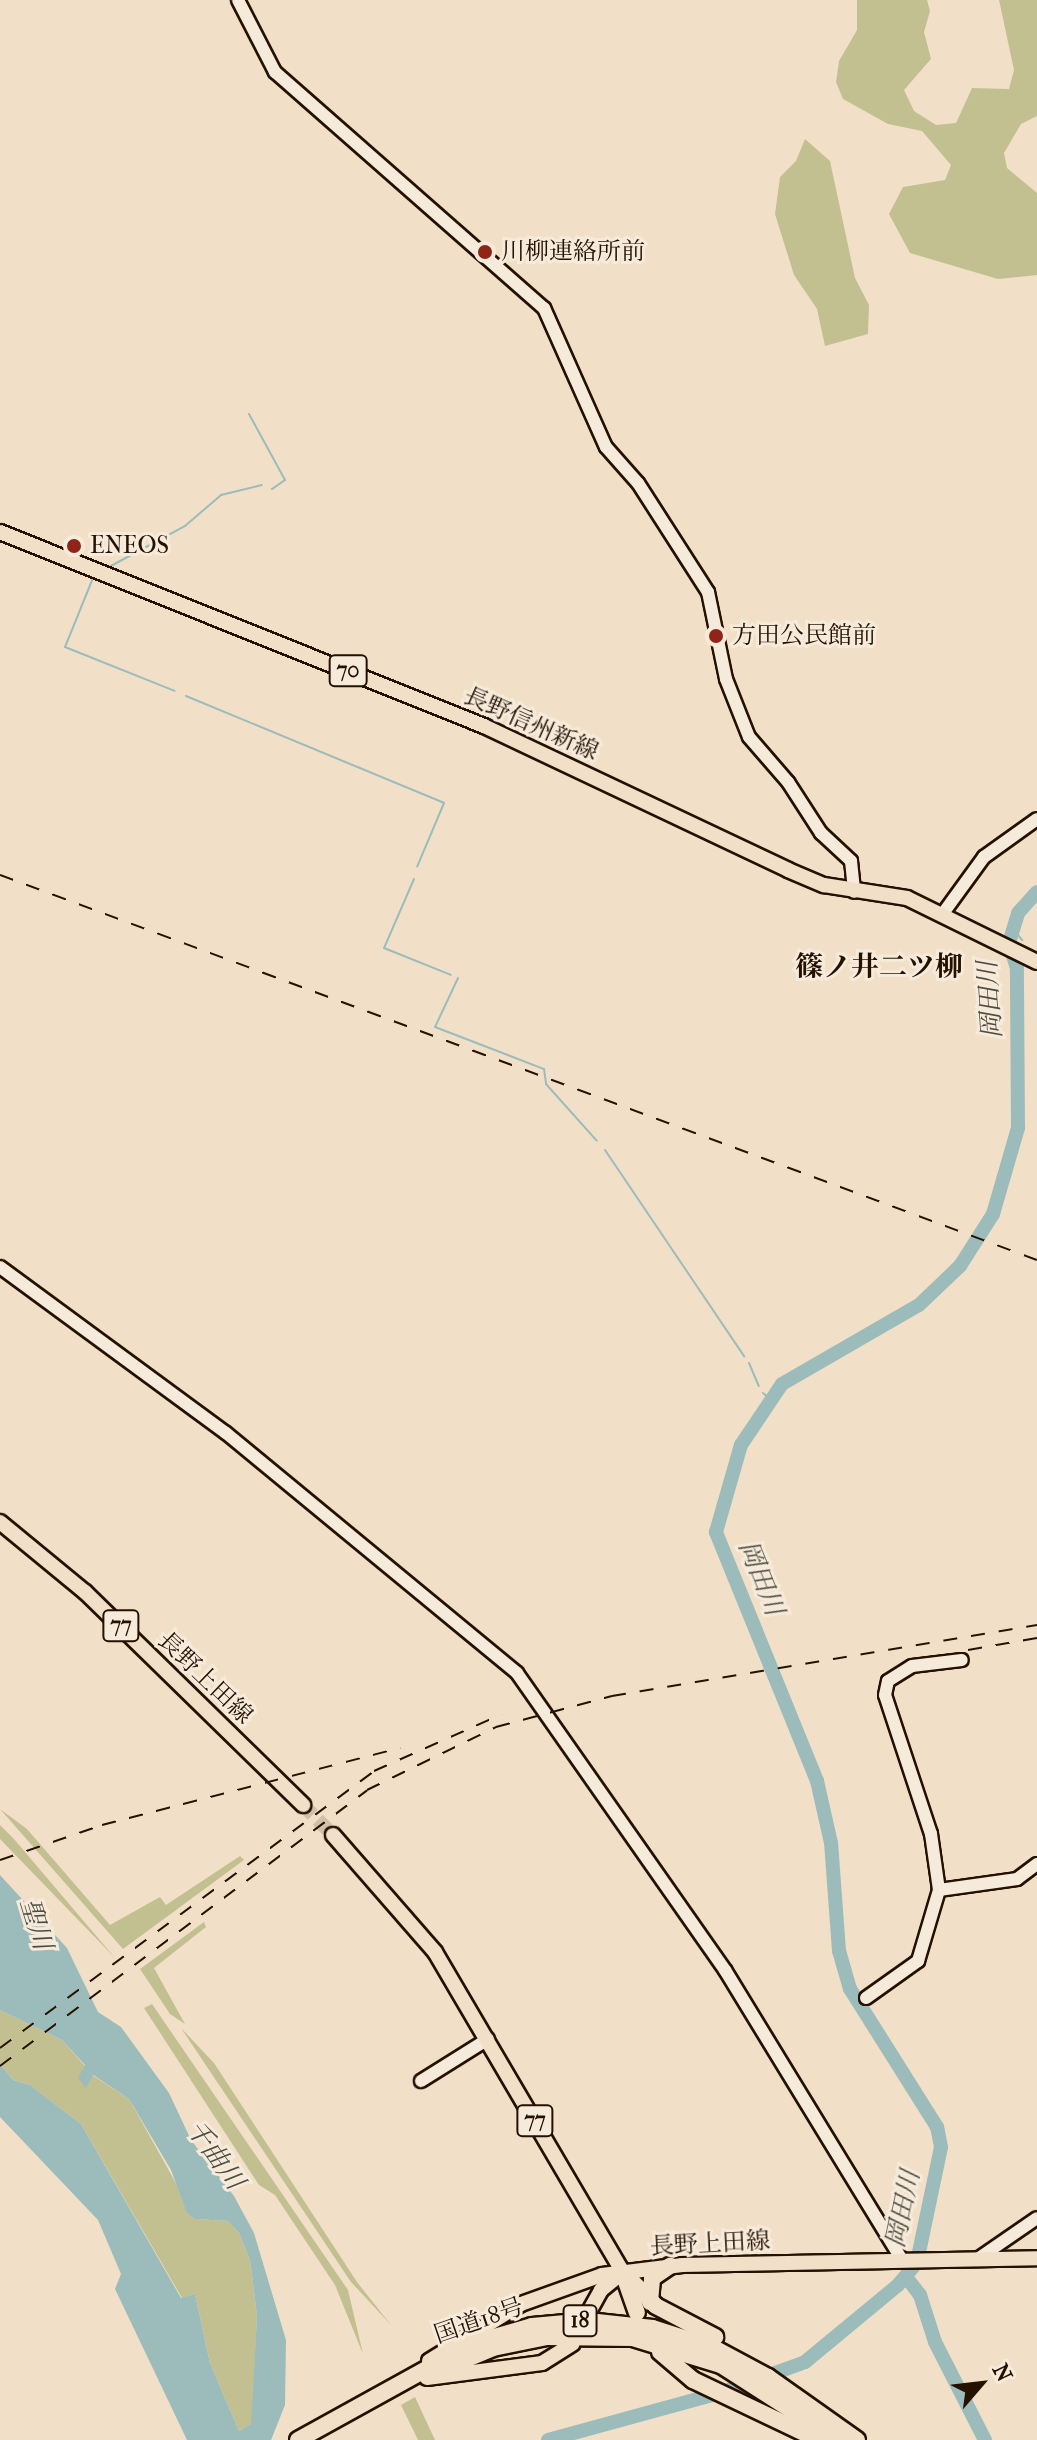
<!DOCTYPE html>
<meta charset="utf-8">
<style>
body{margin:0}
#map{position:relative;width:1037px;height:2440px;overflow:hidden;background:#f1e0c7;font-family:"IM FELL French Canon","Noto Serif JP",serif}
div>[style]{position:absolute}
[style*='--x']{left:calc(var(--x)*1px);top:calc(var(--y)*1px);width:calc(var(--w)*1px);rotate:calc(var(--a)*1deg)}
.green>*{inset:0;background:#c2c090}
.water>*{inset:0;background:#9cbcbb}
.stream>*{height:2px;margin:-1px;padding:0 1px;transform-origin:1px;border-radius:1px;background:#9cbcbb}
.river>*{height:14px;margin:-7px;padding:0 7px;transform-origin:7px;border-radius:7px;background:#9cbcbb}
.primary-tunnel>*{height:14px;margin-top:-7px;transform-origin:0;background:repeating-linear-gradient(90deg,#d2c1a9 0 14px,transparent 0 21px)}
.roads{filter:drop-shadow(2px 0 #251100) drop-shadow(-2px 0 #251100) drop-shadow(0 2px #251100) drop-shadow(0 -2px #251100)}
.secondary>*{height:12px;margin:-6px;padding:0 6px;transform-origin:6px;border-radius:6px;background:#f6ebdb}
.primary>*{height:14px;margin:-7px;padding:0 7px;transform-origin:7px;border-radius:7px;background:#f1e0c7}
.highway>*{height:16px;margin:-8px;padding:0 8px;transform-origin:8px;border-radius:8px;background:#f1e0c7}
.rail>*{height:2px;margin-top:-1px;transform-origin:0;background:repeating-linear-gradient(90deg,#251100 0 14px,transparent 0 28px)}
.dots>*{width:22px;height:22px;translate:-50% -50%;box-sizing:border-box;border:4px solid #f6ebdb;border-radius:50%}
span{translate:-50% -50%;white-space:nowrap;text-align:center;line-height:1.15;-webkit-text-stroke:6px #f6ebdb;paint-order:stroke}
.shield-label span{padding:2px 6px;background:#f6ebdb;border:2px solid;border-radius:6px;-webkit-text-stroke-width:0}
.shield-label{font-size:22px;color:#251100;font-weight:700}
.poi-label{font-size:24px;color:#251100}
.left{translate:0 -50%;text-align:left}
.street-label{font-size:24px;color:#251100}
.water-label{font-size:26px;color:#4f4d41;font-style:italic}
.quarter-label{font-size:28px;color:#251100;font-weight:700}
.north{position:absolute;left:941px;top:2344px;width:80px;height:80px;-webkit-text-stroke:6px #f6ebdb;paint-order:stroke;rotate:62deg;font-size:22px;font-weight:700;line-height:32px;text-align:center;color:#251100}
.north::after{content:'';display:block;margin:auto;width:28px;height:36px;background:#251100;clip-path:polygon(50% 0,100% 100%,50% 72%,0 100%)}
</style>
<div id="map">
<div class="green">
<div style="clip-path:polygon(857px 0,927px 0,930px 11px,924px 32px,931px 59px,904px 90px,914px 111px,936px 125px,956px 123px,972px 88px,1009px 89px,1014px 70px,999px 0,1037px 0,1037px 116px,1021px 124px,1004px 153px,1007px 168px,1037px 193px,1037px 275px,998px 279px,910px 253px,889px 214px,903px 187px,945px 180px,951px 165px,922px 131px,888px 124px,843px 99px,836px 82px,839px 61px,857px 30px)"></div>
<div style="clip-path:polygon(805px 139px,830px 161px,855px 278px,869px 305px,868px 334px,825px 346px,817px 309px,794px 275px,775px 214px,780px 177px,796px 161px)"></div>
<div style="clip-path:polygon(0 1809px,27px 1829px,110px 1925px,160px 1897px,166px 1905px,240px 1856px,244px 1860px,123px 1949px)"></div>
<div style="clip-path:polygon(0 1825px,14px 1839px,115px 1958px,0 1839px)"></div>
<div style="clip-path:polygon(204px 1922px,206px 1927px,154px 1968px,185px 2024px,170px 2014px,140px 1969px)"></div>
<div style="clip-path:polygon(152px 2004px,348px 2290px,363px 2354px,335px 2285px,275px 2195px,259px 2185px,144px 2008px)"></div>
<div style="clip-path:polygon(0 2010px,62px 2040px,85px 2066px,86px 2087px,92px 2075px,129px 2099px,196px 2219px,228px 2221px,239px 2233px,250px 2260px,257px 2316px,252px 2424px,239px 2431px,210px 2363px,195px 2294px,182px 2298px,81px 2124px,30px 2085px,13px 2080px,0 2064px)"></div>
<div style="clip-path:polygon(181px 2028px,214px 2063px,357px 2282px,391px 2325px,351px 2282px)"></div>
<div style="clip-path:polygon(415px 2397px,435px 2440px,418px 2440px,401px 2405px)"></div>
</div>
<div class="water">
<div style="clip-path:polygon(0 1875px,67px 1948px,98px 2012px,121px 2027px,169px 2093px,191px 2140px,234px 2196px,254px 2233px,286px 2340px,285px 2405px,271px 2440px,187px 2440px,115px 2289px,121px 2274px,98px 2220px,0 2117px,0 2064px,13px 2080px,30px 2085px,81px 2124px,181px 2298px,195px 2294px,210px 2363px,239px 2431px,251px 2424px,257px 2316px,250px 2260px,239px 2233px,228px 2221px,195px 2219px,187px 2213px,171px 2170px,129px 2099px,93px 2075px,86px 2088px,78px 2078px,85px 2065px,62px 2040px,0 2010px)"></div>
</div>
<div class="stream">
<div style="--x:249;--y:414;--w:75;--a:61.4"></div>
<div style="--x:285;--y:480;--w:16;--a:145"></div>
<div style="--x:109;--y:567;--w:86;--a:-28.3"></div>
<div style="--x:185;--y:526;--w:48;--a:-40.7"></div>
<div style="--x:221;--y:495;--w:42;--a:-13.7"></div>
<div style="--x:93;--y:578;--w:74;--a:112.1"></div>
<div style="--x:65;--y:647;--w:118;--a:21.8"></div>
<div style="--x:186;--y:696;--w:279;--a:22.5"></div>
<div style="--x:444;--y:803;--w:69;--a:112.9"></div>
<div style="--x:414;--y:879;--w:75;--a:113.5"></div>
<div style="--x:384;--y:948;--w:72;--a:21.9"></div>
<div style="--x:1012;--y:928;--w:16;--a:50"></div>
<div style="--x:458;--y:978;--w:54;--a:115.1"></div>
<div style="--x:435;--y:1027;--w:117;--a:21.1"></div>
<div style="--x:544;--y:1069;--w:15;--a:82"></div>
<div style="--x:546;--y:1084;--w:76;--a:48.2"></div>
<div style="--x:605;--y:1150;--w:249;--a:56"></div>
<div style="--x:749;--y:1363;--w:25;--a:67"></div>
<div style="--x:763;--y:1393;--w:9;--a:41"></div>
</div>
<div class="river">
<div style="--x:906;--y:2277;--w:23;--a:52"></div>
<div style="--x:920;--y:2295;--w:49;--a:72.3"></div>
<div style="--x:935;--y:2342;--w:110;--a:63"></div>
<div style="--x:548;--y:2440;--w:178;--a:-15.3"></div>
<div style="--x:720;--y:2393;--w:90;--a:-20"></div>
<div style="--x:805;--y:2362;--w:121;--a:-39.6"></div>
<div style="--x:898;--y:2285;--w:30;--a:-50"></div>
<div style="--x:917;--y:2262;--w:117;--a:-78.2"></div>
<div style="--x:941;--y:2147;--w:20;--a:-101"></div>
<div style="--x:937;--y:2127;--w:163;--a:-122.2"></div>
<div style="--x:850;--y:1989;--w:40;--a:-106"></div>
<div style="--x:839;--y:1951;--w:108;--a:-94.2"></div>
<div style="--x:831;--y:1843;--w:64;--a:-102.7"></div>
<div style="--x:817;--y:1781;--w:269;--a:-112.1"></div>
<div style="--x:716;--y:1532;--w:91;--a:-74"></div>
<div style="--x:741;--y:1445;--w:73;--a:-56.1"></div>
<div style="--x:782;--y:1384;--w:158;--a:-30"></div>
<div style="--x:919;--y:1305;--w:57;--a:-43.6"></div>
<div style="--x:960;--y:1266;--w:62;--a:-57.6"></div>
<div style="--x:993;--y:1214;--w:90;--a:-73.8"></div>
<div style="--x:1018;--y:1128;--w:160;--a:-90.4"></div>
<div style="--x:1017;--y:968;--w:26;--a:-108"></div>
<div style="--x:1009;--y:943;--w:31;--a:-73"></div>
<div style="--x:1018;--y:913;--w:28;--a:-48"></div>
</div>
<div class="primary-tunnel">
<div style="--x:303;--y:1805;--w:42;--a:45"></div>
</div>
<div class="roads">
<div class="secondary">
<div style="--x:238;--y:0;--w:81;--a:62.8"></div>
<div style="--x:275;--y:72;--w:358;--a:41.3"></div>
<div style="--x:544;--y:308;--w:152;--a:66"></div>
<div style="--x:606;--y:447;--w:48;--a:48.4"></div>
<div style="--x:638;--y:483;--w:130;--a:57.3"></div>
<div style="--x:708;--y:592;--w:89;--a:78.3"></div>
<div style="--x:726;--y:679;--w:62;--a:68.4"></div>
<div style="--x:749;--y:737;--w:60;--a:49.1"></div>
<div style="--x:788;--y:782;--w:61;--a:57.1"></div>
<div style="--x:821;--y:833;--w:41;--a:43"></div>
<div style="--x:851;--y:861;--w:31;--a:84"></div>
<div style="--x:944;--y:912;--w:68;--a:-54"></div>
<div style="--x:984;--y:857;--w:65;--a:-35.6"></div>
<div style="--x:0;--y:1267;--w:280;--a:36.3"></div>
<div style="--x:226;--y:1433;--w:377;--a:39.5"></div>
<div style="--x:517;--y:1673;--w:363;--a:55"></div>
<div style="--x:725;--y:1970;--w:340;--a:58.6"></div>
<div style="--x:939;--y:1890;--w:79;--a:-8"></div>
<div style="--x:1017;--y:1879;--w:25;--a:-37"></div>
<div style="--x:866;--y:1998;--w:64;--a:-35.4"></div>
<div style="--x:918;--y:1961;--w:74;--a:-73.5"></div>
<div style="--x:939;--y:1890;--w:57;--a:-98.1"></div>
<div style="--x:931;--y:1834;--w:146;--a:-108.3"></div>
<div style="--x:885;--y:1695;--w:14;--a:-78"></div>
<div style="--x:888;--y:1681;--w:28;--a:-32"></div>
<div style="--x:912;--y:1666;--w:50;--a:-6.8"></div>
<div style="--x:421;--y:2081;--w:79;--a:-32.1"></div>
<div style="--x:979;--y:2258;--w:70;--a:-34.6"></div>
</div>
<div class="primary">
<div style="--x:0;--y:532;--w:521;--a:21.84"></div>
<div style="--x:484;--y:726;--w:336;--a:25.3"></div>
<div style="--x:788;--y:870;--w:39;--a:23"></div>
<div style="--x:824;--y:885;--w:84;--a:8.9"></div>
<div style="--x:907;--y:898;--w:145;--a:26.2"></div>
<div style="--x:0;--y:1522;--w:110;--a:39.5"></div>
<div style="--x:85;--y:1592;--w:305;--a:44.3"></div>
<div style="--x:333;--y:1835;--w:155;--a:48.9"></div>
<div style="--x:435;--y:1952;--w:371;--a:59.6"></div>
<div style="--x:590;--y:2310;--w:23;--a:-61"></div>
<div style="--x:601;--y:2290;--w:28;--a:-39"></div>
<div style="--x:429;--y:2361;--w:108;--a:-31.8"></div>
<div style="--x:521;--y:2304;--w:86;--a:-19.7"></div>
<div style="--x:602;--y:2275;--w:81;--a:-7.1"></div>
<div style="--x:682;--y:2265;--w:355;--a:-1.1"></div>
<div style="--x:427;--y:2378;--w:116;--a:-7.4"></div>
<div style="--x:542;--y:2363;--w:36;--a:-32"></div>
</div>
<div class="highway">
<div style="--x:623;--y:2272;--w:47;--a:45.9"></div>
<div style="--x:656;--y:2306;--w:67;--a:27.7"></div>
<div style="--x:623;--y:2273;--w:42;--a:70.7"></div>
<div style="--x:650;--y:2302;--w:24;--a:-85"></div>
<div style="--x:652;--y:2278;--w:22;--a:-34"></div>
<div style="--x:660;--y:2352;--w:43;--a:40.3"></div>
<div style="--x:693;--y:2380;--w:140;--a:25.5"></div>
<div style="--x:445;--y:2368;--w:52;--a:-22.6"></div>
<div style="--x:493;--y:2348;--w:54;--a:-11.7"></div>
<div style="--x:546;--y:2337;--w:87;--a:0.7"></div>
<div style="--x:633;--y:2338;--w:92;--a:17.1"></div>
<div style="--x:721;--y:2365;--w:139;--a:32.7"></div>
<div style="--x:298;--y:2440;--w:201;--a:-28.9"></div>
<div style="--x:474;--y:2343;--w:60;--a:-16.3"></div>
<div style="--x:532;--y:2326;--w:56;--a:-5.1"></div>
<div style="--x:588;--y:2321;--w:65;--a:6.1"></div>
<div style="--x:653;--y:2328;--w:62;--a:17.9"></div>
<div style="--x:712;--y:2347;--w:64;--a:28.2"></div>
<div style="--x:768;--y:2377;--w:109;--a:35.3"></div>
</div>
</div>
<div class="rail">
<div style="--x:0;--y:875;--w:1106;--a:20.37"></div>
<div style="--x:968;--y:1650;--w:70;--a:-9.9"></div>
<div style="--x:0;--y:1860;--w:108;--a:-18.9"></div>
<div style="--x:102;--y:1825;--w:308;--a:-14.5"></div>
<div style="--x:0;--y:2048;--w:465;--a:-36.5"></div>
<div style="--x:374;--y:1771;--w:140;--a:-24"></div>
<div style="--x:0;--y:2066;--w:459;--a:-36.9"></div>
<div style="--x:367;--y:1790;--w:144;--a:-26"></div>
<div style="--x:496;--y:1727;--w:120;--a:-15"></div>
<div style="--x:612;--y:1696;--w:431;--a:-9.5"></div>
</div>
<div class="dots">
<div style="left:485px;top:252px;background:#8f2418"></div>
<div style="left:74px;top:546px;background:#8f2418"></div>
<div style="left:716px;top:636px;background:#8f2418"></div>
</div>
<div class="shield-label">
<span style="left:348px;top:671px">70</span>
<span style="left:121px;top:1626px">77</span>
<span style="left:535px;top:2121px">77</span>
<span style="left:580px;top:2321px">18</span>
</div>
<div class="poi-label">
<span class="left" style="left:501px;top:252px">川柳連絡所前</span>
<span class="left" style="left:90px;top:546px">ENEOS</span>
<span class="left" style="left:732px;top:636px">方田公民館前</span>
</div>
<div class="street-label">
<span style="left:531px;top:724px;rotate:24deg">長野信州新線</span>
<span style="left:205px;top:1678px;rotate:44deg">長野上田線</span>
<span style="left:710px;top:2244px;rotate:-3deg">長野上田線</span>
<span style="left:479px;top:2321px;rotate:-19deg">国道18号</span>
</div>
<div class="water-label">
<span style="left:990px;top:1000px;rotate:-94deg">岡田川</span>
<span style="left:761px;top:1578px;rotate:68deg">岡田川</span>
<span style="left:36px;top:1924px;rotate:73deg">聖川</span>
<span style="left:215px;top:2155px;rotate:54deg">千曲川</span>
<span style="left:903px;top:2209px;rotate:-78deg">岡田川</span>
</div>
<div class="quarter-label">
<span style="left:879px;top:967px">篠ノ井二ツ柳</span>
</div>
<div class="north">N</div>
</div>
